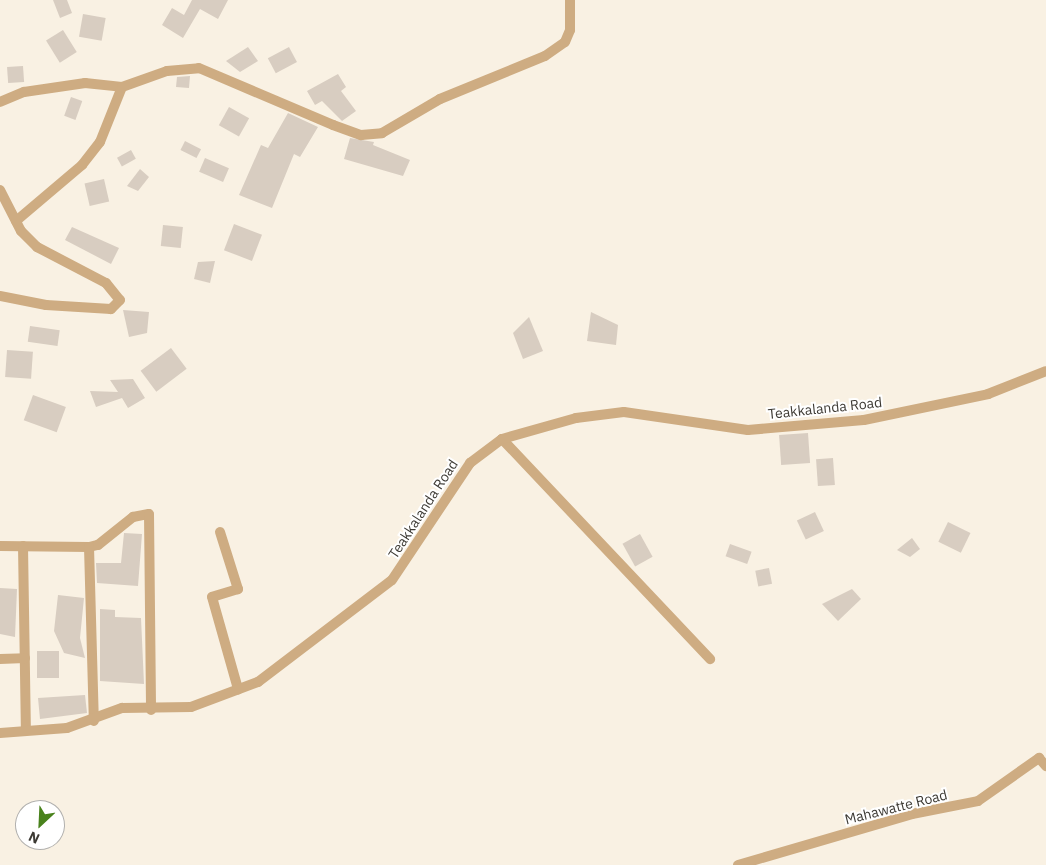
<!DOCTYPE html>
<style>
body{margin:0}
#map{position:relative;width:1046px;height:865px;overflow:hidden;background:#f9f1e3;font-family:"IBM Plex Sans",sans-serif}
div>[style]{position:absolute}
[style*='--x']{left:calc(var(--x)*1px);top:calc(var(--y)*1px);width:calc(var(--w)*1px);rotate:calc(var(--a)*1deg)}
.building>*{inset:0;background:#d8cdc1;transform-origin:0 0}
.minor>*{height:10px;margin:-5px;padding:0 5px;transform-origin:5px;border-radius:5px;background:#ceac82}
span{translate:-50% -50%;white-space:nowrap;text-align:center;line-height:1.15;-webkit-text-stroke:4px #fff;paint-order:stroke}
.street-label{font-size:14px;color:#3d3a34}
.north{position:absolute;left:15px;top:800px;width:50px;height:50px;box-sizing:border-box;background:#fff;border:1px solid #b1b0ae;border-radius:50%;rotate:205deg;font-size:14px;font-weight:700;line-height:20px;text-align:center;color:#3d3a34}
.north::after{content:'';display:block;margin:auto;width:18px;height:22px;background:#49821c;clip-path:polygon(50% 0,100% 100%,50% 72%,0 100%)}
</style>
<div id="map">
<div class="building">
<div style="clip-path:polygon(53px 0,67px 0,72px 13px,60px 18px)"></div>
<div style="clip-path:polygon(192px 0,228px 0,218px 19px,200px 9px,183px 38px,162px 25px,172px 8px,184px 15px)"></div>
<div style="left:83px;top:14px;width:23px;height:23px;rotate:10deg"></div>
<div style="left:63px;top:30px;width:26px;height:20px;rotate:58deg"></div>
<div style="clip-path:polygon(248px 47px,258px 61px,240px 72px,226px 61px)"></div>
<div style="left:289px;top:47px;width:17px;height:24px;rotate:62deg"></div>
<div style="left:23px;top:66px;width:16px;height:16px;rotate:86deg"></div>
<div style="clip-path:polygon(338px 74px,346px 87px,341px 91px,356px 111px,342px 121px,322px 101px,315px 105px,307px 91px)"></div>
<div style="clip-path:polygon(190px 76px,189px 88px,176px 87px,177px 77px)"></div>
<div style="left:71px;top:97px;width:12px;height:20px;rotate:20deg"></div>
<div style="left:229px;top:107px;width:23px;height:21px;rotate:29deg"></div>
<div style="clip-path:polygon(288px 113px,318px 127px,300px 157px,294px 154px,272px 208px,239px 195px,261px 145px,268px 148px)"></div>
<div style="clip-path:polygon(350px 138px,374px 142px,373px 145px,410px 160px,403px 176px,344px 159px)"></div>
<div style="left:185px;top:141px;width:18px;height:10px;rotate:27deg"></div>
<div style="left:131px;top:150px;width:10px;height:16px;rotate:61deg"></div>
<div style="left:205px;top:158px;width:26px;height:15px;rotate:23deg"></div>
<div style="clip-path:polygon(140px 169px,149px 177px,138px 191px,127px 186px)"></div>
<div style="left:104px;top:179px;width:23px;height:20px;rotate:77deg"></div>
<div style="left:234px;top:224px;width:30px;height:28px;rotate:21deg"></div>
<div style="left:163px;top:225px;width:20px;height:21px;rotate:6deg"></div>
<div style="clip-path:polygon(72px 227px,119px 248px,111px 264px,65px 240px)"></div>
<div style="clip-path:polygon(215px 261px,210px 283px,194px 279px,198px 262px)"></div>
<div style="clip-path:polygon(123px 310px,149px 312px,147px 333px,129px 337px)"></div>
<div style="clip-path:polygon(591px 312px,618px 325px,616px 345px,587px 341px)"></div>
<div style="clip-path:polygon(529px 317px,543px 351px,523px 359px,513px 333px)"></div>
<div style="left:30px;top:326px;width:30px;height:16px;rotate:8deg"></div>
<div style="left:171px;top:348px;width:26px;height:38px;rotate:53deg"></div>
<div style="left:7px;top:350px;width:26px;height:27px;rotate:4deg"></div>
<div style="clip-path:polygon(133px 379px,145px 398px,128px 408px,122px 398px,96px 407px,90px 391px,118px 392px,110px 380px)"></div>
<div style="left:33px;top:395px;width:35px;height:27px;rotate:20deg"></div>
<div style="left:808px;top:433px;width:30px;height:29px;rotate:86deg"></div>
<div style="left:833px;top:458px;width:27px;height:17px;rotate:86deg"></div>
<div style="left:815px;top:512px;width:21px;height:20px;rotate:65deg"></div>
<div style="left:948px;top:522px;width:25px;height:22px;rotate:26deg"></div>
<div style="clip-path:polygon(124px 533px,142px 534px,138px 586px,97px 583px,96px 563px,121px 563px)"></div>
<div style="left:640px;top:534px;width:26px;height:20px;rotate:61deg"></div>
<div style="clip-path:polygon(912px 538px,920px 549px,910px 557px,897px 550px)"></div>
<div style="left:730px;top:544px;width:23px;height:13px;rotate:20deg"></div>
<div style="left:769px;top:568px;width:16px;height:14px;rotate:79deg"></div>
<div style="clip-path:polygon(0 588px,17px 589px,15px 637px,0 634px)"></div>
<div style="clip-path:polygon(852px 589px,861px 599px,838px 621px,822px 604px)"></div>
<div style="clip-path:polygon(58px 595px,84px 598px,80px 638px,85px 658px,64px 653px,54px 631px)"></div>
<div style="clip-path:polygon(100px 609px,115px 610px,115px 617px,141px 618px,144px 684px,100px 681px)"></div>
<div style="left:37px;top:651px;width:22px;height:27px"></div>
<div style="clip-path:polygon(85px 695px,87px 713px,40px 719px,38px 698px)"></div>
</div>
<div class="minor">
<div style="--x:0;--y:102;--w:26;--a:-23"></div>
<div style="--x:24;--y:92;--w:62;--a:-8.4"></div>
<div style="--x:85;--y:83;--w:37;--a:6"></div>
<div style="--x:0;--y:190;--w:46;--a:62.9"></div>
<div style="--x:21;--y:231;--w:23;--a:45"></div>
<div style="--x:37;--y:247;--w:78;--a:27.6"></div>
<div style="--x:106;--y:283;--w:22;--a:51"></div>
<div style="--x:120;--y:300;--w:13;--a:135"></div>
<div style="--x:111;--y:309;--w:65;--a:-176.5"></div>
<div style="--x:46;--y:305;--w:47;--a:-168.9"></div>
<div style="--x:16;--y:221;--w:87;--a:-40.3"></div>
<div style="--x:82;--y:165;--w:29;--a:-52"></div>
<div style="--x:100;--y:142;--w:59;--a:-68.2"></div>
<div style="--x:122;--y:87;--w:48;--a:-19.6"></div>
<div style="--x:167;--y:71;--w:32;--a:-5"></div>
<div style="--x:199;--y:68;--w:146;--a:23"></div>
<div style="--x:333;--y:125;--w:30;--a:20"></div>
<div style="--x:361;--y:135;--w:21;--a:-5"></div>
<div style="--x:382;--y:133;--w:67;--a:-30.4"></div>
<div style="--x:440;--y:99;--w:113;--a:-22.3"></div>
<div style="--x:545;--y:56;--w:24;--a:-35"></div>
<div style="--x:565;--y:42;--w:13;--a:-67"></div>
<div style="--x:570;--y:30;--w:30;--a:-90"></div>
<div style="--x:502;--y:439;--w:303;--a:46.6"></div>
<div style="--x:220;--y:532;--w:60;--a:72.5"></div>
<div style="--x:238;--y:589;--w:27;--a:163"></div>
<div style="--x:212;--y:597;--w:96;--a:74.2"></div>
<div style="--x:0;--y:546;--w:89;--a:0.6"></div>
<div style="--x:89;--y:547;--w:9;--a:-13"></div>
<div style="--x:98;--y:545;--w:45;--a:-38.7"></div>
<div style="--x:133;--y:517;--w:16;--a:-11"></div>
<div style="--x:149;--y:514;--w:196;--a:89.4"></div>
<div style="--x:23;--y:546;--w:184;--a:89.1"></div>
<div style="--x:89;--y:547;--w:174;--a:88.4"></div>
<div style="--x:0;--y:659;--w:25;--a:-2"></div>
<div style="--x:0;--y:733;--w:67;--a:-4.3"></div>
<div style="--x:67;--y:728;--w:59;--a:-20"></div>
<div style="--x:122;--y:708;--w:69;--a:-0.8"></div>
<div style="--x:191;--y:707;--w:72;--a:-20.5"></div>
<div style="--x:258;--y:682;--w:168;--a:-37.3"></div>
<div style="--x:392;--y:580;--w:141;--a:-56.3"></div>
<div style="--x:470;--y:463;--w:40;--a:-37"></div>
<div style="--x:502;--y:439;--w:77;--a:-15.8"></div>
<div style="--x:576;--y:418;--w:48;--a:-7.1"></div>
<div style="--x:624;--y:412;--w:125;--a:8.3"></div>
<div style="--x:748;--y:430;--w:116;--a:-4.9"></div>
<div style="--x:864;--y:420;--w:127;--a:-11.8"></div>
<div style="--x:988;--y:394;--w:62;--a:-21.6"></div>
<div style="--x:738;--y:865;--w:181;--a:-16.3"></div>
<div style="--x:912;--y:814;--w:67;--a:-11.1"></div>
<div style="--x:978;--y:801;--w:75;--a:-35.2"></div>
<div style="--x:1039;--y:758;--w:11;--a:49"></div>
</div>
<div class="street-label">
<span style="left:825px;top:408px;rotate:-6deg">Teakkalanda Road</span>
<span style="left:423px;top:509px;rotate:-57deg">Teakkalanda Road</span>
<span style="left:896px;top:807px;rotate:-14deg">Mahawatte Road</span>
</div>
<div class="north">N</div>
</div>
